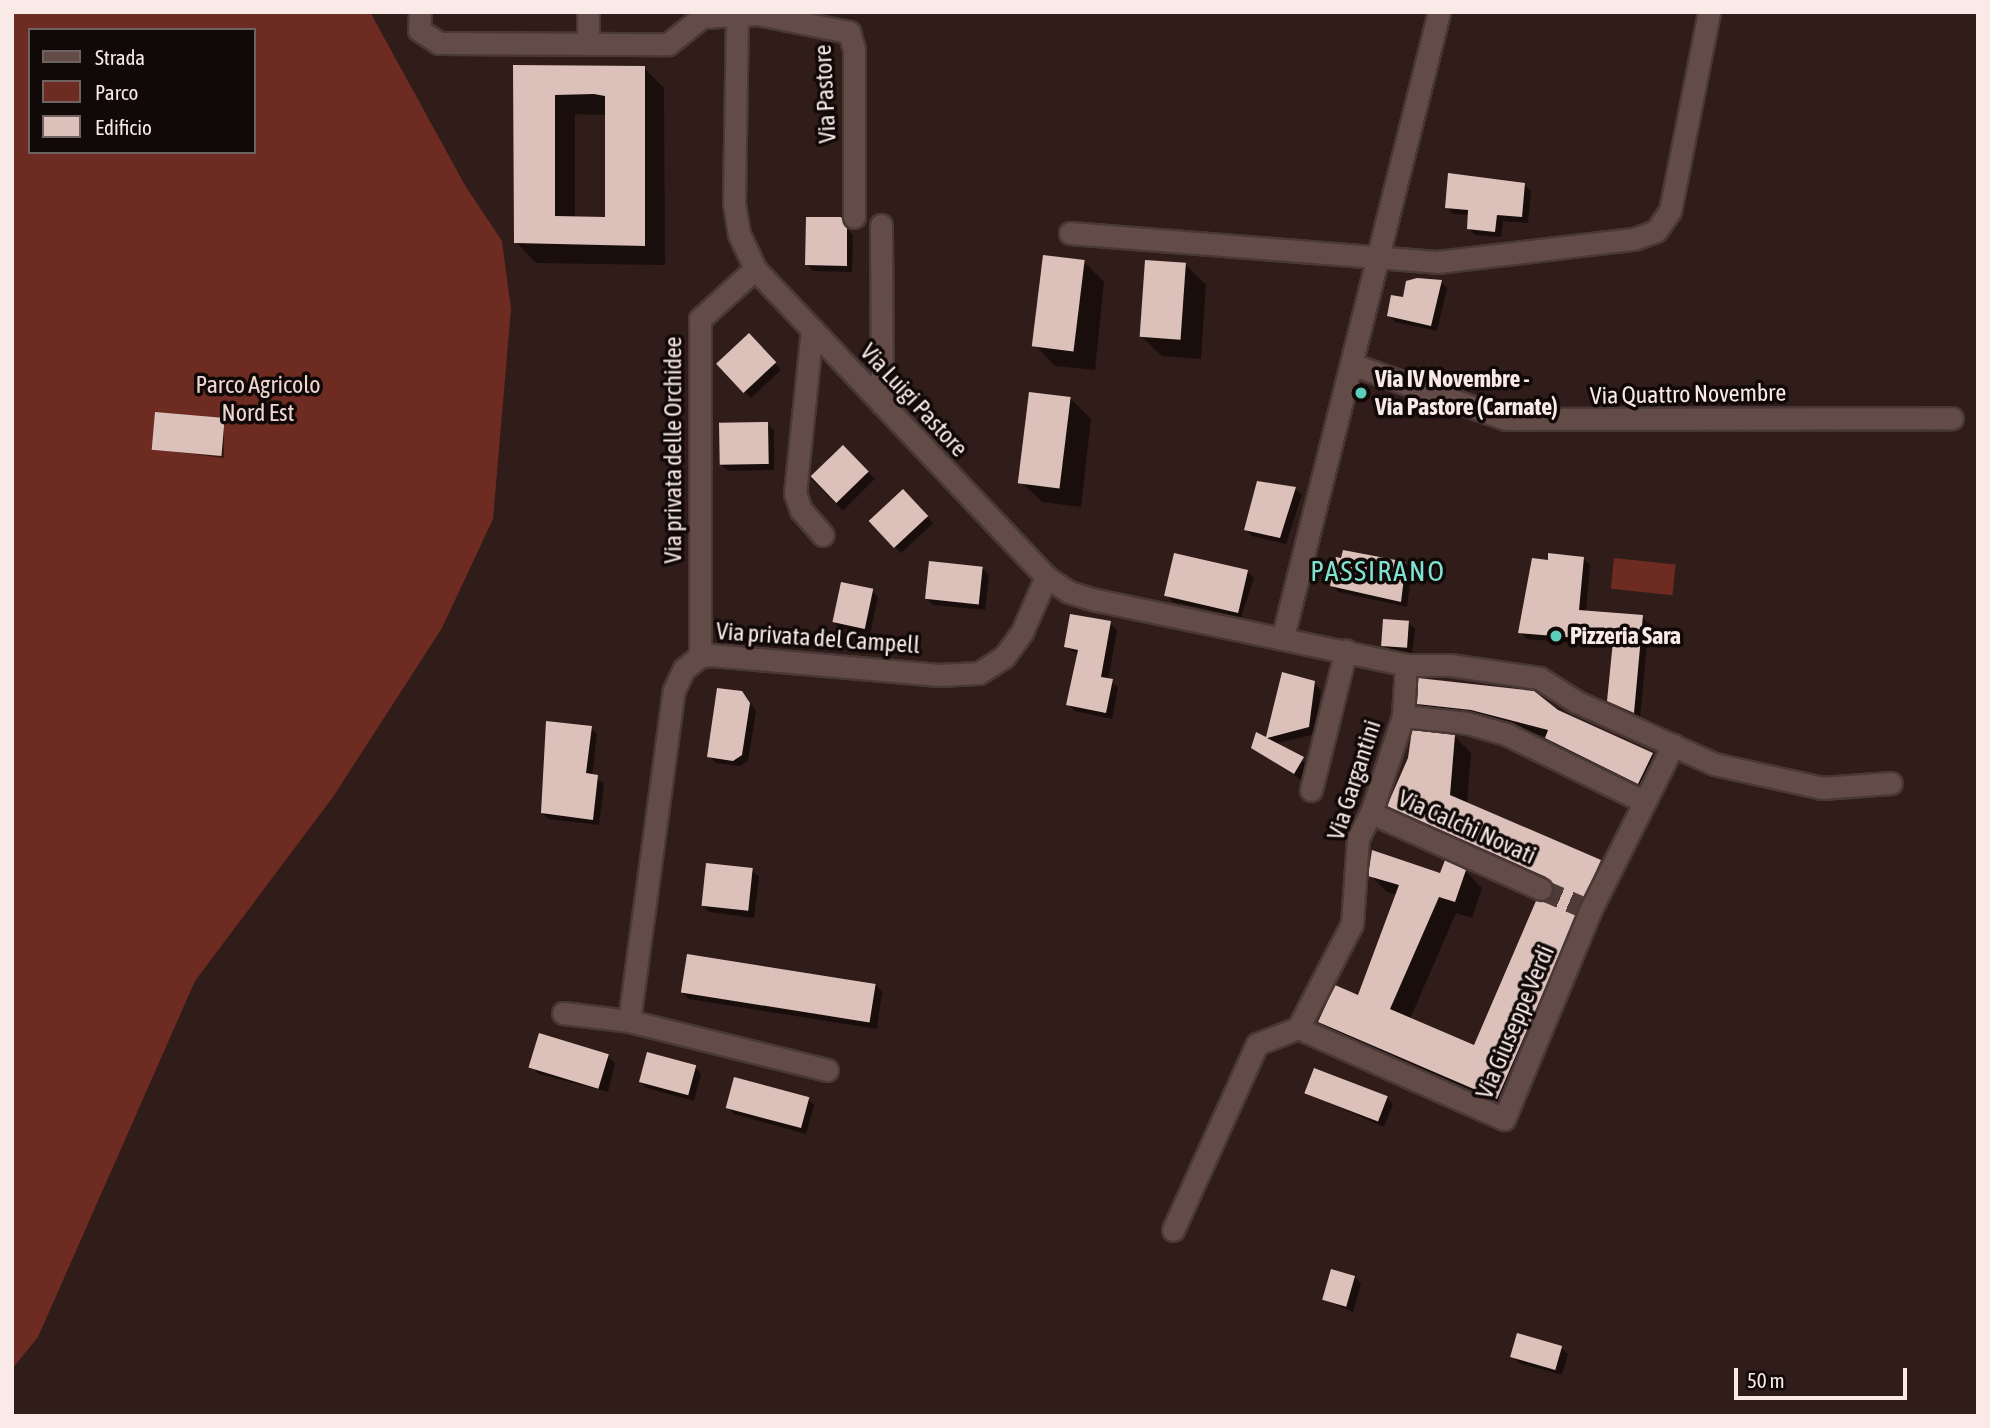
<!DOCTYPE html>
<style>
body{margin:0}
#map{position:relative;width:1990px;height:1428px;overflow:hidden;background:#301c18;font-family:"Asap Condensed",sans-serif}
div>[style]{position:absolute}
[style*='--x']{left:calc(var(--x)*1px);top:calc(var(--y)*1px);width:calc(var(--w)*1px);rotate:calc(var(--a)*1deg)}
.green>*{inset:0;background:#6d2b21;transform-origin:0 0}
.shadow>*{inset:0;background:#0007;transform-origin:0 0}
.building>*{inset:0;background:#dcc1bb;transform-origin:0 0}
.minor-tunnel>*{height:21px;margin-top:-10.5px;transform-origin:0;background:repeating-linear-gradient(90deg,#4e3b37 0 21px,transparent 0 31px)}
.roads{filter:drop-shadow(2px 0 #493836) drop-shadow(-2px 0 #493836) drop-shadow(0 2px #493836) drop-shadow(0 -2px #493836)}
.minor>*{height:21px;margin:-10.5px;padding:0 10.5px;transform-origin:10.5px;border-radius:10.5px;background:#634c47}
.dots>*{width:19px;height:19px;translate:-50% -50%;box-sizing:border-box;border:4px solid #110907;border-radius:50%}
span{translate:-50% -50%;white-space:nowrap;text-align:center;line-height:1.15;-webkit-text-stroke:7px #110907;paint-order:stroke}
.street-label{font-size:24px;color:#f9eae7}
.poi-label{font-size:24px;color:#f9eae7;font-weight:700}
.left{translate:0 -50%;text-align:left}
.park-label{font-size:24px;color:#f0d6d1}
.quarter-label{font-size:28px;color:#7ee4d1;letter-spacing:2px}
.frame{position:absolute;inset:0;border:14px solid #f9eae7;pointer-events:none}
.legend{position:absolute;left:28px;top:28px;width:228px;height:126px;box-sizing:border-box;background:#110907;border:2px solid #6e6361;margin:0;padding:9px 12px;list-style:none;font-size:21px;color:#f9eae7}
.legend li{display:flex;align-items:center;gap:14px;height:35px}
.legend b{width:35px;border:2px solid #6e6361}
.scale{position:absolute;left:1734px;top:1368px;width:173px;height:32px;box-sizing:border-box;border:4px solid #f9eae7;border-top:0;padding-left:9px;font-size:21px;line-height:24px;white-space:nowrap;color:#f9eae7;-webkit-text-stroke:5px #110907;paint-order:stroke}
</style>
<div id="map">
<div class="green">
<div style="clip-path:polygon(evenodd,12px 12px,370px 12px,466px 187px,502px 241px,511px 309px,493px 519px,442px 628px,333px 797px,195px 981px,38px 1337px,12px 1369px,12px 12px,30px 30px,254px 30px,254px 152px,30px 152px,30px 30px)"></div>
<div style="left:1614px;top:558px;width:62px;height:31px;rotate:6deg"></div>
</div>
<div class="shadow">
<div style="clip-path:polygon(evenodd,515px 67px,644px 68px,664px 88px,665px 265px,536px 263px,516px 242px,515px 67px,575px 114px,606px 115px,607px 219px,575px 218px,575px 114px)"></div>
<div style="clip-path:polygon(1525px 185px,1531px 191px,1528px 223px,1503px 221px,1501px 237px,1475px 235px,1468px 228px,1469px 215px,1453px 214px,1447px 207px)"></div>
<div style="clip-path:polygon(840px 219px,853px 236px,852px 272px,813px 271px,807px 264px)"></div>
<div style="clip-path:polygon(1084px 262px,1104px 282px,1095px 370px,1055px 366px,1035px 345px)"></div>
<div style="clip-path:polygon(1186px 265px,1206px 285px,1201px 359px,1162px 356px,1141px 336px)"></div>
<div style="clip-path:polygon(1441px 282px,1447px 288px,1437px 331px,1395px 322px,1389px 315px,1404px 299px)"></div>
<div style="clip-path:polygon(749px 335px,781px 370px,751px 398px,744px 391px)"></div>
<div style="clip-path:polygon(1070px 398px,1091px 419px,1081px 507px,1042px 502px,1021px 482px)"></div>
<div style="clip-path:polygon(224px 420px,224px 458px,153px 449px)"></div>
<div style="clip-path:polygon(767px 424px,774px 430px,774px 470px,728px 471px,721px 465px)"></div>
<div style="left:843px;top:447px;width:45px;height:45px;rotate:45deg"></div>
<div style="clip-path:polygon(1295px 488px,1302px 495px,1286px 544px,1252px 536px,1246px 530px)"></div>
<div style="left:903px;top:491px;width:44px;height:44px;rotate:47deg"></div>
<div style="clip-path:polygon(1583px 558px,1590px 565px,1586px 612px,1642px 617px,1649px 623px,1640px 718px,1609px 701px,1614px 647px,1527px 639px,1520px 632px)"></div>
<div style="clip-path:polygon(1406px 564px,1412px 570px,1407px 607px,1339px 592px,1332px 586px)"></div>
<div style="clip-path:polygon(982px 568px,989px 575px,985px 610px,933px 605px,926px 598px)"></div>
<div style="clip-path:polygon(1247px 571px,1254px 578px,1241px 617px,1173px 602px,1167px 595px)"></div>
<div style="clip-path:polygon(872px 591px,878px 597px,870px 634px,840px 628px,833px 621px)"></div>
<div style="clip-path:polygon(1110px 623px,1117px 630px,1108px 680px,1118px 687px,1112px 719px,1075px 711px,1068px 704px,1078px 654px,1065px 647px)"></div>
<div style="clip-path:polygon(1408px 623px,1415px 629px,1412px 654px,1389px 652px,1383px 645px)"></div>
<div style="clip-path:polygon(1283px 674px,1314px 683px,1321px 690px,1315px 734px,1274px 744px,1309px 765px,1301px 780px,1253px 748px,1267px 740px)"></div>
<div style="clip-path:polygon(742px 692px,756px 711px,748px 761px,740px 766px,716px 763px,709px 756px)"></div>
<div style="clip-path:polygon(1419px 704px,1557px 711px,1652px 755px,1662px 765px,1649px 793px,1557px 748px,1547px 737px,1482px 720px,1429px 714px)"></div>
<div style="clip-path:polygon(591px 728px,597px 734px,592px 776px,604px 783px,599px 825px,549px 819px,542px 813px)"></div>
<div style="clip-path:polygon(1455px 737px,1471px 753px,1467px 804px,1600px 861px,1616px 878px,1514px 1115px,1337px 1039px,1320px 1022px,1359px 998px,1398px 895px,1387px 892px,1370px 875px,1465px 871px,1482px 888px,1472px 918px,1456px 913px,1410px 1019px,1474px 1048px,1555px 894px,1553px 888px,1406px 822px,1389px 805px)"></div>
<div style="clip-path:polygon(752px 870px,759px 877px,754px 918px,709px 912px,703px 905px)"></div>
<div style="clip-path:polygon(876px 985px,882px 992px,877px 1029px,689px 999px,682px 993px)"></div>
<div style="clip-path:polygon(608px 1057px,615px 1063px,608px 1092px,539px 1074px,532px 1067px)"></div>
<div style="clip-path:polygon(695px 1067px,701px 1074px,694px 1101px,647px 1088px,640px 1082px)"></div>
<div style="clip-path:polygon(1306px 1093px,1387px 1098px,1393px 1104px,1384px 1127px)"></div>
<div style="clip-path:polygon(808px 1099px,814px 1105px,806px 1134px,734px 1114px,728px 1108px)"></div>
<div style="clip-path:polygon(1355px 1277px,1361px 1284px,1353px 1312px,1324px 1300px)"></div>
<div style="clip-path:polygon(1561px 1348px,1568px 1354px,1562px 1375px,1519px 1363px,1512px 1356px)"></div>
</div>
<div class="building">
<div style="clip-path:polygon(evenodd,513px 65px,645px 66px,645px 246px,514px 243px,513px 65px,594px 94px,605px 96px,605px 217px,555px 216px,555px 95px,594px 94px)"></div>
<div style="clip-path:polygon(1448px 173px,1525px 183px,1522px 217px,1497px 215px,1495px 232px,1467px 229px,1468px 210px,1445px 208px)"></div>
<div style="clip-path:polygon(806px 217px,841px 217px,847px 228px,847px 266px,805px 265px)"></div>
<div style="left:1043px;top:255px;width:42px;height:92px;rotate:7deg"></div>
<div style="left:1145px;top:260px;width:41px;height:77px;rotate:4deg"></div>
<div style="clip-path:polygon(1417px 278px,1442px 280px,1431px 326px,1387px 316px,1391px 295px,1403px 297px,1406px 281px)"></div>
<div style="left:749px;top:333px;width:40px;height:45px;rotate:47deg"></div>
<div style="left:1029px;top:392px;width:42px;height:92px;rotate:7deg"></div>
<div style="left:155px;top:412px;width:70px;height:38px;rotate:5deg"></div>
<div style="left:768px;top:422px;width:42px;height:49px;rotate:89deg"></div>
<div style="left:843px;top:445px;width:37px;height:45px;rotate:46deg"></div>
<div style="clip-path:polygon(1257px 481px,1296px 487px,1280px 538px,1244px 530px)"></div>
<div style="left:903px;top:489px;width:37px;height:47px;rotate:47deg"></div>
<div style="clip-path:polygon(1343px 550px,1406px 562px,1401px 602px,1330px 586px,1336px 557px,1341px 558px)"></div>
<div style="left:1174px;top:553px;width:76px;height:44px;rotate:13deg"></div>
<div style="clip-path:polygon(1548px 553px,1584px 557px,1579px 610px,1643px 615px,1634px 713px,1607px 701px,1613px 641px,1518px 633px,1532px 558px,1548px 560px)"></div>
<div style="left:929px;top:561px;width:54px;height:38px;rotate:6deg"></div>
<div style="left:841px;top:582px;width:33px;height:41px;rotate:12deg"></div>
<div style="clip-path:polygon(1070px 614px,1111px 621px,1101px 677px,1113px 679px,1106px 713px,1066px 705px,1078px 650px,1064px 647px)"></div>
<div style="left:1383px;top:619px;width:26px;height:27px;rotate:4deg"></div>
<div style="clip-path:polygon(1282px 672px,1315px 681px,1309px 727px,1267px 738px,1304px 757px,1294px 774px,1251px 748px,1256px 732px,1266px 737px)"></div>
<div style="clip-path:polygon(1418px 678px,1534px 691px,1558px 710px,1653px 753px,1638px 784px,1545px 738px,1548px 730px,1471px 710px,1417px 704px)"></div>
<div style="clip-path:polygon(717px 688px,742px 691px,750px 703px,742px 755px,733px 761px,707px 757px)"></div>
<div style="clip-path:polygon(546px 721px,592px 726px,586px 773px,598px 775px,593px 820px,541px 813px)"></div>
<div style="clip-path:polygon(1412px 730px,1455px 735px,1450px 795px,1601px 860px,1497px 1099px,1318px 1022px,1335px 985px,1358px 995px,1399px 885px,1368px 876px,1372px 850px,1440px 873px,1445px 860px,1466px 870px,1455px 902px,1439px 897px,1390px 1009px,1474px 1045px,1536px 901px,1548px 900px,1553px 894px,1546px 877px,1387px 806px,1408px 758px)"></div>
<div style="left:706px;top:863px;width:47px;height:43px;rotate:6deg"></div>
<div style="left:687px;top:954px;width:191px;height:39px;rotate:9deg"></div>
<div style="left:539px;top:1033px;width:73px;height:36px;rotate:17deg"></div>
<div style="left:647px;top:1052px;width:51px;height:31px;rotate:15deg"></div>
<div style="left:1314px;top:1068px;width:79px;height:27px;rotate:21deg"></div>
<div style="left:734px;top:1077px;width:78px;height:32px;rotate:15deg"></div>
<div style="left:1331px;top:1269px;width:25px;height:32px;rotate:16deg"></div>
<div style="left:1517px;top:1333px;width:47px;height:25px;rotate:16deg"></div>
</div>
<div class="minor-tunnel">
<div style="--x:1541;--y:889;--w:43;--a:23"></div>
</div>
<div class="roads">
<div class="minor">
<div style="--x:420;--y:12;--w:18;--a:93"></div>
<div style="--x:419;--y:30;--w:24;--a:33"></div>
<div style="--x:439;--y:43;--w:229;--a:0.3"></div>
<div style="--x:668;--y:44;--w:43;--a:-38.5"></div>
<div style="--x:702;--y:17;--w:55;--a:-3.1"></div>
<div style="--x:757;--y:14;--w:94;--a:11.1"></div>
<div style="--x:849;--y:32;--w:18;--a:74"></div>
<div style="--x:854;--y:49;--w:168;--a:90"></div>
<div style="--x:588;--y:12;--w:32;--a:90"></div>
<div style="--x:737;--y:12;--w:191;--a:90.9"></div>
<div style="--x:734;--y:203;--w:31;--a:81"></div>
<div style="--x:739;--y:234;--w:38;--a:65"></div>
<div style="--x:755;--y:269;--w:424;--a:46.6"></div>
<div style="--x:1046;--y:577;--w:27;--a:33"></div>
<div style="--x:1069;--y:592;--w:28;--a:17"></div>
<div style="--x:1096;--y:600;--w:317;--a:11.8"></div>
<div style="--x:1406;--y:665;--w:44;--a:0"></div>
<div style="--x:1450;--y:665;--w:90;--a:8.3"></div>
<div style="--x:1539;--y:678;--w:45;--a:32.3"></div>
<div style="--x:1577;--y:702;--w:150;--a:24.3"></div>
<div style="--x:1714;--y:764;--w:111;--a:12.5"></div>
<div style="--x:1822;--y:788;--w:69;--a:-4.1"></div>
<div style="--x:881;--y:225;--w:179;--a:89.7"></div>
<div style="--x:1070;--y:233;--w:368;--a:4.5"></div>
<div style="--x:1437;--y:262;--w:198;--a:-6.7"></div>
<div style="--x:1634;--y:239;--w:23;--a:-20"></div>
<div style="--x:1656;--y:231;--w:24;--a:-55"></div>
<div style="--x:1670;--y:211;--w:203;--a:-78.9"></div>
<div style="--x:812;--y:329;--w:165;--a:95.9"></div>
<div style="--x:795;--y:493;--w:18;--a:71"></div>
<div style="--x:801;--y:510;--w:33;--a:49"></div>
<div style="--x:1351;--y:364;--w:164;--a:19.5"></div>
<div style="--x:1506;--y:419;--w:446;--a:-0.1"></div>
<div style="--x:1283;--y:636;--w:643;--a:-75.96"></div>
<div style="--x:700;--y:656;--w:337;--a:-90"></div>
<div style="--x:700;--y:319;--w:74;--a:-42.3"></div>
<div style="--x:1403;--y:716;--w:64;--a:6.2"></div>
<div style="--x:1467;--y:723;--w:41;--a:15.8"></div>
<div style="--x:1506;--y:734;--w:153;--a:26.1"></div>
<div style="--x:1311;--y:790;--w:144;--a:-76"></div>
<div style="--x:1371;--y:813;--w:186;--a:24.1"></div>
<div style="--x:563;--y:1013;--w:66;--a:6.9"></div>
<div style="--x:629;--y:1021;--w:204;--a:13.9"></div>
<div style="--x:629;--y:1021;--w:334;--a:-82.3"></div>
<div style="--x:674;--y:690;--w:23;--a:-65"></div>
<div style="--x:684;--y:669;--w:21;--a:-39"></div>
<div style="--x:700;--y:656;--w:11;--a:-5"></div>
<div style="--x:711;--y:655;--w:229;--a:5"></div>
<div style="--x:939;--y:675;--w:40;--a:-2.9"></div>
<div style="--x:979;--y:673;--w:30;--a:-33"></div>
<div style="--x:1004;--y:657;--w:31;--a:-54"></div>
<div style="--x:1022;--y:632;--w:60;--a:-66.4"></div>
<div style="--x:1298;--y:1028;--w:225;--a:23.8"></div>
<div style="--x:1504;--y:1119;--w:225;--a:-67.5"></div>
<div style="--x:1590;--y:911;--w:186;--a:-63.4"></div>
<div style="--x:1173;--y:1230;--w:204;--a:-65.7"></div>
<div style="--x:1257;--y:1044;--w:44;--a:-21.3"></div>
<div style="--x:1298;--y:1028;--w:117;--a:-62.6"></div>
<div style="--x:1352;--y:924;--w:86;--a:-86"></div>
<div style="--x:1358;--y:838;--w:28;--a:-63"></div>
<div style="--x:1371;--y:813;--w:102;--a:-71.7"></div>
<div style="--x:1403;--y:716;--w:51;--a:-86.6"></div>
</div>
</div>
<div class="dots">
<div style="left:1361px;top:393px;background:#5cceba"></div>
<div style="left:1556px;top:636px;background:#5cceba"></div>
</div>
<div class="street-label">
<span style="left:825px;top:94px;rotate:-93deg">Via Pastore</span>
<span style="left:1688px;top:394px;rotate:-1deg">Via Quattro Novembre</span>
<span style="left:914px;top:400px;rotate:47deg">Via Luigi Pastore</span>
<span style="left:673px;top:450px;rotate:-90deg">Via privata delle Orchidee</span>
<span style="left:818px;top:638px;rotate:4deg">Via privata del Campell</span>
<span style="left:1354px;top:780px;rotate:-72deg">Via Gargantini</span>
<span style="left:1467px;top:827px;rotate:24deg">Via Calchi Novati</span>
<span style="left:1515px;top:1022px;rotate:-67deg">Via Giuseppe Verdi</span>
</div>
<div class="poi-label">
<span class="left" style="left:1375px;top:393px">Via IV Novembre -<br>Via Pastore (Carnate)</span>
<span class="left" style="left:1570px;top:636px">Pizzeria Sara</span>
</div>
<div class="park-label">
<span style="left:258px;top:399px">Parco Agricolo<br>Nord Est</span>
</div>
<div class="quarter-label">
<span style="left:1378px;top:571px">PASSIRANO</span>
</div>
<div class="frame"></div>
<ul class="legend">
<li><b style="height:9px;background:#634c47"></b>Strada</li>
<li><b style="height:19px;background:#6d2b21"></b>Parco</li>
<li><b style="height:19px;background:#dcc1bb"></b>Edificio</li>
</ul>
<div class="scale">50 m</div>
</div>
